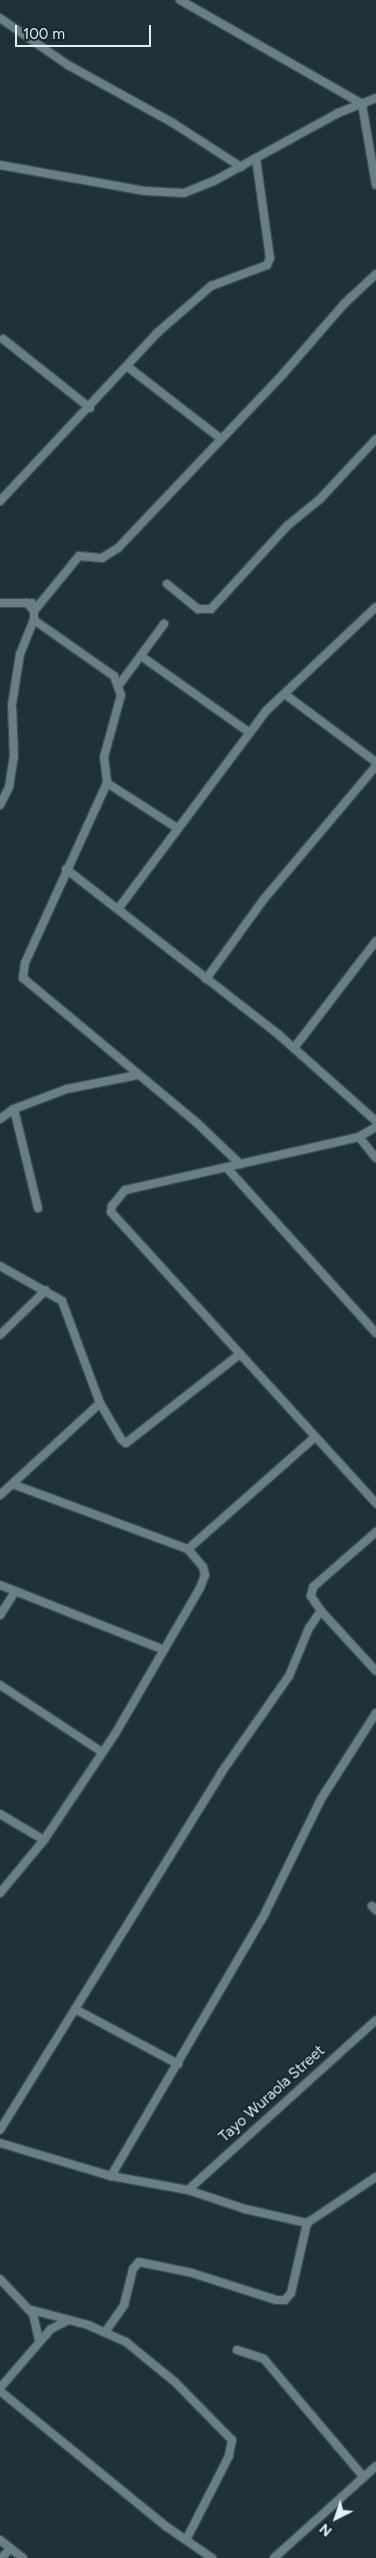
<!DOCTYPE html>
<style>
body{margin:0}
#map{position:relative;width:376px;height:2558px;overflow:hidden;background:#1f3238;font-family:Figtree,sans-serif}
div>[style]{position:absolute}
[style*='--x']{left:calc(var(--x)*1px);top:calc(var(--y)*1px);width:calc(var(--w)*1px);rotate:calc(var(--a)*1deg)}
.roads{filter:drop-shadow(1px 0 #3c4d52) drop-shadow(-1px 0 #3c4d52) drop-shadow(0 1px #3c4d52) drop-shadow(0 -1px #3c4d52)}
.minor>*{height:8px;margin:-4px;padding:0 4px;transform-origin:4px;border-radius:4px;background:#697f85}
span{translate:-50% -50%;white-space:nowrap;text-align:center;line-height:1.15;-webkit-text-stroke:4px #15282e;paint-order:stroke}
.street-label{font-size:15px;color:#e4f0f4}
.north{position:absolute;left:311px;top:2493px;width:50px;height:50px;-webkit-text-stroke:4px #15282e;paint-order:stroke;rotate:221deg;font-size:14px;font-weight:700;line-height:20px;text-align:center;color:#e4f0f4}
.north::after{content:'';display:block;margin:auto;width:18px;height:22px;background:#e4f0f4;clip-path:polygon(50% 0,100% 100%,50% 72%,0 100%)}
.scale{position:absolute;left:15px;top:25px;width:136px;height:22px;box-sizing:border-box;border:2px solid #e4f0f4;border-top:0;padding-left:6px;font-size:15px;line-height:18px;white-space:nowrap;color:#e4f0f4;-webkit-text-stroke:4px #15282e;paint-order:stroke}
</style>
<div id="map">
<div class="roads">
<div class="minor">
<div style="--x:180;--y:0;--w:210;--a:29.7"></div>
<div style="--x:362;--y:104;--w:82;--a:80.2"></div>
<div style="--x:0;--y:18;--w:83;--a:34.7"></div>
<div style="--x:68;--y:65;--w:120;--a:28.9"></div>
<div style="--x:173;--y:123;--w:81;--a:32.9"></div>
<div style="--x:0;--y:165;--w:147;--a:10.2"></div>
<div style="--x:145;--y:191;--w:39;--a:3"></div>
<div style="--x:184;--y:193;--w:32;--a:-22"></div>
<div style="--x:214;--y:181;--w:141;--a:-28.7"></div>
<div style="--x:338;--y:113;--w:41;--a:-21.5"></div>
<div style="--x:3;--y:339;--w:111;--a:38.4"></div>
<div style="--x:128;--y:367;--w:118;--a:37.7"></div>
<div style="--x:0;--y:501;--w:230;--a:-46.9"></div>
<div style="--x:157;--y:333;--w:72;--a:-41"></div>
<div style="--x:211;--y:286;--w:60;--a:-20.6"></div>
<div style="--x:267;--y:265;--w:8;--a:-67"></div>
<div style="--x:270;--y:258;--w:100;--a:-98"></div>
<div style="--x:167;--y:584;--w:40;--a:39"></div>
<div style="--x:198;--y:609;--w:13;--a:0"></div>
<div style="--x:211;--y:609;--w:113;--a:-47.5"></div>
<div style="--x:287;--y:526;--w:43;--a:-39.3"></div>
<div style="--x:320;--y:499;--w:82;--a:-47"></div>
<div style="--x:0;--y:603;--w:32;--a:0"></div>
<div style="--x:34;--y:611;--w:71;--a:-50.7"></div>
<div style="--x:79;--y:556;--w:23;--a:5"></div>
<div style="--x:102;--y:558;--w:19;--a:-32"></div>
<div style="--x:118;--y:548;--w:240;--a:-46.5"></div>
<div style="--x:283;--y:374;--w:94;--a:-48.9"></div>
<div style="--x:345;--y:303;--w:42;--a:-43.1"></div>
<div style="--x:34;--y:620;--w:98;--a:35"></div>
<div style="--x:114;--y:676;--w:20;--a:70"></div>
<div style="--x:121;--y:695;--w:64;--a:105.3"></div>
<div style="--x:104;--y:757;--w:26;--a:83"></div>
<div style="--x:107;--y:783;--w:198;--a:114.5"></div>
<div style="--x:25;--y:963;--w:15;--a:98"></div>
<div style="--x:23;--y:978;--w:226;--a:39.8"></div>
<div style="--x:197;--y:1123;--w:59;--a:43.6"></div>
<div style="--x:141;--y:656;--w:133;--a:35.2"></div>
<div style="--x:119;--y:685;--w:76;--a:-53.6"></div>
<div style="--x:286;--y:695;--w:112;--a:36.7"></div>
<div style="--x:107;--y:783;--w:83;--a:32.7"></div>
<div style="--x:0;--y:805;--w:20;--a:-63"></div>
<div style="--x:9;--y:787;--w:30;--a:-81"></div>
<div style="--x:14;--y:757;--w:52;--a:-92.2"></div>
<div style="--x:12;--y:705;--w:52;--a:-81.1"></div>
<div style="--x:20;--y:654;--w:37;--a:-68"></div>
<div style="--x:34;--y:620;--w:9;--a:-90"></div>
<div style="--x:34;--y:611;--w:11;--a:-131"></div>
<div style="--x:66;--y:869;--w:270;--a:37.9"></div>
<div style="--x:279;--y:1035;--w:130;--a:41.6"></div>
<div style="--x:118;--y:909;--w:247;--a:-53.2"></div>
<div style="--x:266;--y:711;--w:151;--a:-43.4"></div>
<div style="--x:206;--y:979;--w:99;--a:-54.1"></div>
<div style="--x:264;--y:899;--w:174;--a:-49.9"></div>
<div style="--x:294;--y:1048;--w:135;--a:-52.5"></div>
<div style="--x:14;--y:1109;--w:102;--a:76.4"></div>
<div style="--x:0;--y:1119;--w:17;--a:-36"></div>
<div style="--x:14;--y:1109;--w:57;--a:-20.7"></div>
<div style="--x:67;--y:1089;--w:72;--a:-11.2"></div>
<div style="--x:376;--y:1127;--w:20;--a:150"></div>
<div style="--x:359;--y:1137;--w:240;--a:167.2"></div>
<div style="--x:125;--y:1190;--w:21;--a:129"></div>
<div style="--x:112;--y:1206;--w:6;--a:99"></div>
<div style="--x:111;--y:1212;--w:394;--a:47.7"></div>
<div style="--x:359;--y:1137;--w:27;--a:51"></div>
<div style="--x:227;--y:1168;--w:222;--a:47.9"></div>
<div style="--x:0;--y:1266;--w:71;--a:29.4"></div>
<div style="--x:62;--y:1301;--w:109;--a:69.6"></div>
<div style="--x:100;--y:1403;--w:42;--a:59.7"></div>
<div style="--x:121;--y:1439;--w:6;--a:39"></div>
<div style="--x:126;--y:1443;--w:145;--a:-38"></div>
<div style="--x:0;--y:1335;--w:64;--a:-44.4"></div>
<div style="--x:0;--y:1495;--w:136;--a:-42.6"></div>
<div style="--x:188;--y:1549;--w:168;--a:-41.4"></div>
<div style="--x:0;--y:1585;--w:176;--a:21.6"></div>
<div style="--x:321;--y:1611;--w:81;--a:47.5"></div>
<div style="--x:0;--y:1615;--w:27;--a:-57"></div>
<div style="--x:0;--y:1685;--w:122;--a:33.3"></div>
<div style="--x:0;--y:1814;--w:51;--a:30.6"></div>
<div style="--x:0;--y:1893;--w:69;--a:-50.3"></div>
<div style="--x:44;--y:1840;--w:128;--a:-56.2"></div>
<div style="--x:115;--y:1734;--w:169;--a:-59.8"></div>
<div style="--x:200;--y:1588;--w:14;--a:-69"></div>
<div style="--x:205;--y:1575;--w:8;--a:-104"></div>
<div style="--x:203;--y:1567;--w:23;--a:-130"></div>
<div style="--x:188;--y:1549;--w:184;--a:-159.7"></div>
<div style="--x:372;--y:1906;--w:6;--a:45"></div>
<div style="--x:75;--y:2009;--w:117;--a:28.1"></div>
<div style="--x:0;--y:2130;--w:420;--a:-58.2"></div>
<div style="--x:221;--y:1773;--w:118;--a:-55"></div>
<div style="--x:289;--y:1676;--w:52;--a:-67.4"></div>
<div style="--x:309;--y:1628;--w:21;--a:-55"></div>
<div style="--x:321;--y:1611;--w:18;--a:-124"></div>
<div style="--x:311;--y:1596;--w:9;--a:-77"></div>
<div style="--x:313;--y:1587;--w:84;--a:-41.1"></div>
<div style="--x:0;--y:2143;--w:116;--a:16.6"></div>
<div style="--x:111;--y:2176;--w:78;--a:10.3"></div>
<div style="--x:188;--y:2190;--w:60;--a:18.4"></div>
<div style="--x:245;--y:2209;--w:64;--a:12.7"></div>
<div style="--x:111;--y:2176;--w:305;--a:-59.6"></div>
<div style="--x:265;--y:1913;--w:127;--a:-63.8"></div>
<div style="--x:321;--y:1799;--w:102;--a:-57.4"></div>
<div style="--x:188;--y:2190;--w:253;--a:-42.1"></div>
<div style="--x:0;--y:2279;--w:48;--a:46.7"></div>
<div style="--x:33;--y:2314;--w:28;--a:77"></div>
<div style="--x:28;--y:2309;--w:62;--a:14.9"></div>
<div style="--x:88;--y:2325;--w:42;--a:24.1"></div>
<div style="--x:126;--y:2342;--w:63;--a:39.2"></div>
<div style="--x:175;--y:2382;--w:81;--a:45.5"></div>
<div style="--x:232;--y:2440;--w:16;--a:101"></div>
<div style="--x:229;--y:2456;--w:94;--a:117.1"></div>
<div style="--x:106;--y:2331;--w:32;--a:-55"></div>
<div style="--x:124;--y:2305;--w:37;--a:-76"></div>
<div style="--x:133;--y:2269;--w:9;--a:-49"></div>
<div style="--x:139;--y:2262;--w:54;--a:11.7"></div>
<div style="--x:192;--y:2273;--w:88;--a:17.8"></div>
<div style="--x:276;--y:2300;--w:9;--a:0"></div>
<div style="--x:285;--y:2300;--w:9;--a:-49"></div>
<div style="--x:291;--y:2293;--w:72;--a:-77.1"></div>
<div style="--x:307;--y:2223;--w:83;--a:-33.7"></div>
<div style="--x:237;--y:2350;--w:28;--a:18"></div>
<div style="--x:264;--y:2359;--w:153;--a:49.8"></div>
<div style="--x:0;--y:2388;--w:78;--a:-49.2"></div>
<div style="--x:51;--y:2329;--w:20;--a:-27"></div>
<div style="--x:0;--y:2391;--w:215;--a:39.2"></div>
<div style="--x:167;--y:2527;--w:55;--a:34.6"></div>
<div style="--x:0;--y:2540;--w:29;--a:38"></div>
<div style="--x:2;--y:2558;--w:13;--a:-51"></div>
<div style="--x:274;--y:2558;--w:137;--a:-42"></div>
</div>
</div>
<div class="street-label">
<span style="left:272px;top:2094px;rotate:-42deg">Tayo Wuraola Street</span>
</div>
<div class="north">N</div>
<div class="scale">100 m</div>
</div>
